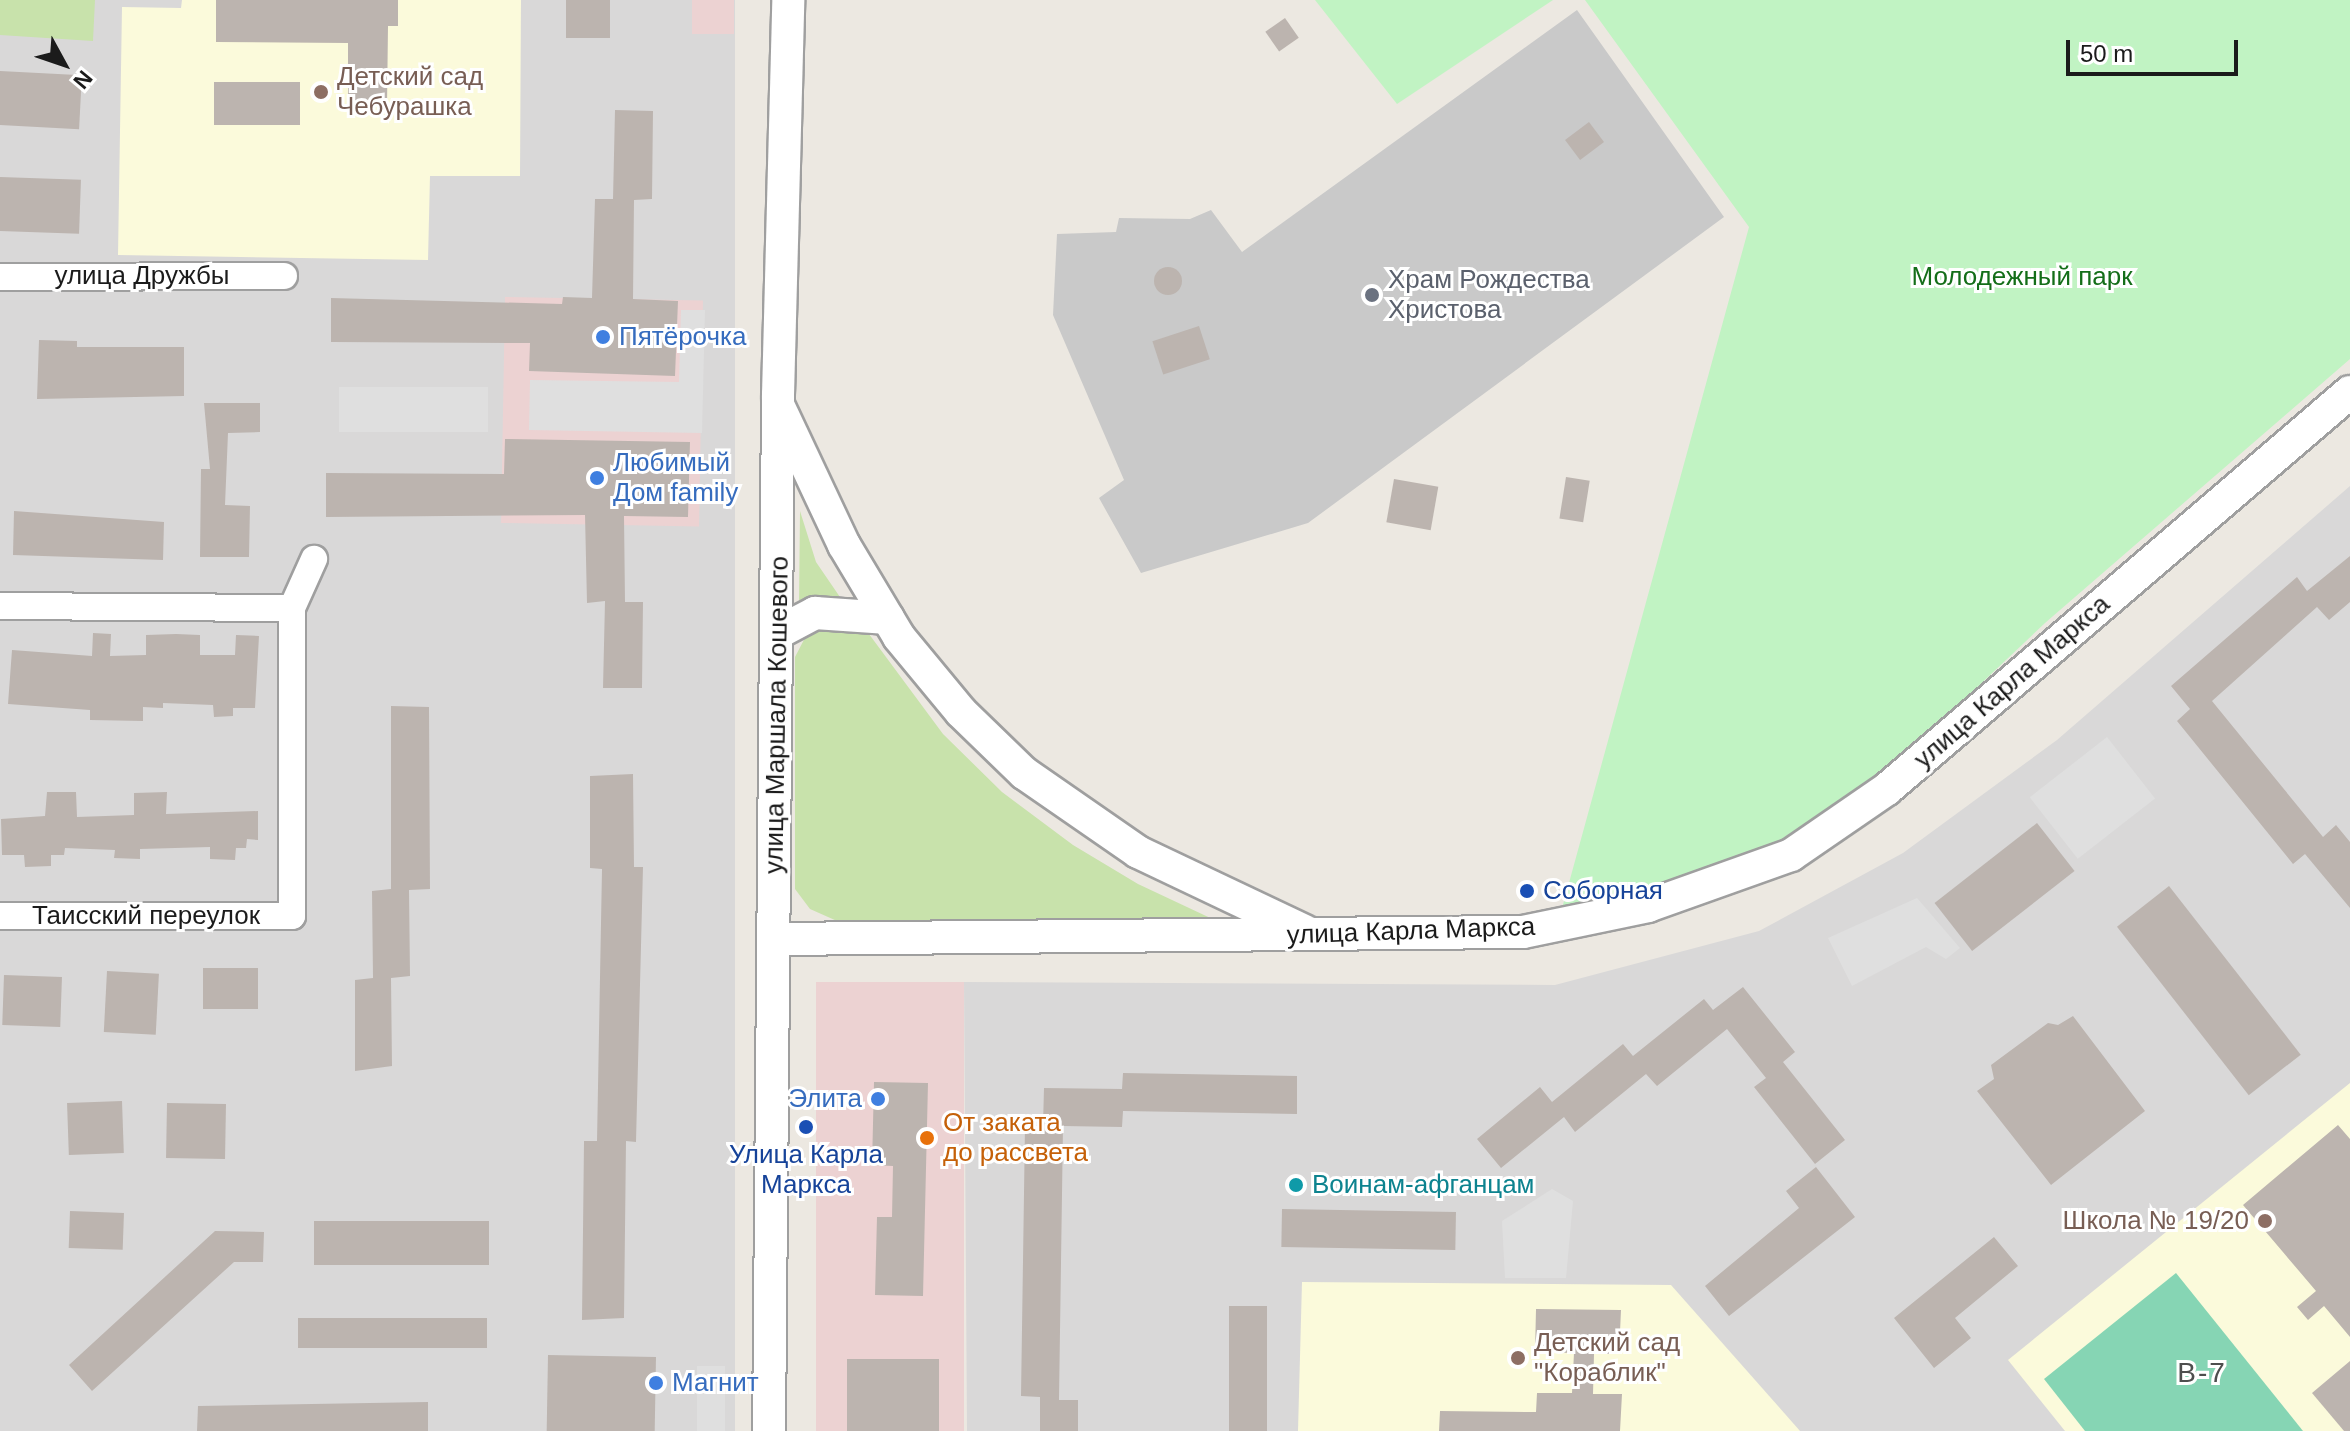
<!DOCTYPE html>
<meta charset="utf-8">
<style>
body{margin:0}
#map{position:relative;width:2350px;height:1431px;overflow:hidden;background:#ece8e1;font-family:Helvetica,sans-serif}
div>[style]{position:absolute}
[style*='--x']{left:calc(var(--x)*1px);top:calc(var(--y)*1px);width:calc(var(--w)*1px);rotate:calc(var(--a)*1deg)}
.residential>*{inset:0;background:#d9d8d8;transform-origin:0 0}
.commercial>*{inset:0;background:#ecd2d2;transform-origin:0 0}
.education>*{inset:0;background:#fbfadb}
.religious>*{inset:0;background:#c9c9c9}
.grass>*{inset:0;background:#c8e2ab}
.park>*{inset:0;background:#c1f3c3}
.pitch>*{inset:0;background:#86d5b4}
.parking>*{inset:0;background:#dfdfdf;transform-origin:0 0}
.building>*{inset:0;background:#bcb4af;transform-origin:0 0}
.round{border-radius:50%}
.roads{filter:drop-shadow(2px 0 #9f9f9f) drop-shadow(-2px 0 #9f9f9f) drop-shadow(0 2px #9f9f9f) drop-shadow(0 -2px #9f9f9f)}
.minor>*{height:26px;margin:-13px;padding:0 13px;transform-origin:13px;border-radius:13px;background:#fff}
.tertiary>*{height:32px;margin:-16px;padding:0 16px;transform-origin:16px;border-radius:16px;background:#fff}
.dots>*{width:22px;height:22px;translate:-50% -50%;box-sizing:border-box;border:4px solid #fff;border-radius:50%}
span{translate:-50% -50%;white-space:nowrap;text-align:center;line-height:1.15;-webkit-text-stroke:6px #fff;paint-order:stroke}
.education-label{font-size:26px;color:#785e54}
.left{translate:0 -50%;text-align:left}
.right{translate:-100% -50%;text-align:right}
.street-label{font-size:26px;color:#1b1b1b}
.park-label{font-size:26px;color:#146e19}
.worship-label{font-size:26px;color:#5b616d}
.shop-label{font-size:26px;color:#366cbe}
.transit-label{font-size:26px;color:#164399}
.food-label{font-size:26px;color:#c56008}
.culture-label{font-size:26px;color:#0d838f}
.neighbourhood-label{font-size:28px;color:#4e4e4e;letter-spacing:2px}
.north{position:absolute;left:24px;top:24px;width:80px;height:80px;-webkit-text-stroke:6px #fff;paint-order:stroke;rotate:130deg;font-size:22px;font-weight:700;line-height:32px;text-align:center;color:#1b1b1b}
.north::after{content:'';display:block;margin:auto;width:28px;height:36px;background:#1b1b1b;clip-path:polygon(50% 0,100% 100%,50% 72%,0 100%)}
.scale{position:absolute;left:2066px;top:40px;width:172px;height:36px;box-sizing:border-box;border:4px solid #1b1b1b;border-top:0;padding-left:10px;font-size:24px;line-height:28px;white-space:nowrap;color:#1b1b1b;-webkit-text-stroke:6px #fff;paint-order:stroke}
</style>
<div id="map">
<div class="residential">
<div style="left:0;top:0;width:735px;height:1431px"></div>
<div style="clip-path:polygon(2350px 486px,2350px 1431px,967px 1431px,964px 982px,1555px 985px,1759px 931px,1903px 853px,2057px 740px)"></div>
</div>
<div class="commercial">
<div style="left:692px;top:0;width:42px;height:34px"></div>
<div style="left:505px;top:297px;width:198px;height:226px;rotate:1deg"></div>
<div style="left:964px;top:982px;width:449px;height:148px;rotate:90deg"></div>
</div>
<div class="education">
<div style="clip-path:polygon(182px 0,521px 0,520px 176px,430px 176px,428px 260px,118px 255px,122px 7px,181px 8px)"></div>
<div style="clip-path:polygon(2350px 1083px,2350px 1431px,2065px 1431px,2008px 1360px)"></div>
<div style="clip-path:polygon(1302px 1282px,1671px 1285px,1800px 1431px,1298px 1431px)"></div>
</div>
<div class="religious">
<div style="clip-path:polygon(1577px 10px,1724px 217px,1308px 523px,1141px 573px,1099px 498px,1124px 480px,1053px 315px,1057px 234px,1116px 232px,1119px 218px,1190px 219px,1211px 210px,1242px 252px)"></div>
</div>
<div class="grass">
<div style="clip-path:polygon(0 0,95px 0,93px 41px,0 35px)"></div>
<div style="clip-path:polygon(800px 511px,816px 562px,842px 600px,799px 606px)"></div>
<div style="clip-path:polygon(834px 626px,866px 630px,943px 734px,1002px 792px,1073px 845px,1138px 884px,1221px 923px,837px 921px,810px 909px,795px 889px,795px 657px,808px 632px)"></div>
</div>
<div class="park">
<div style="clip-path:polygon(1315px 0,1553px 0,1397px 104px)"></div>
<div style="clip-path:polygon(1585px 0,2350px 0,2350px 359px,2045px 623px,1914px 747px,1839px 804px,1781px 843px,1707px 879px,1561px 912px,1749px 227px)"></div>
</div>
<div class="pitch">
<div style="clip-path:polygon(2176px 1273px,2303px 1431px,2085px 1431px,2044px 1379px)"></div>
</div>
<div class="parking">
<div style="clip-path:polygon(681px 310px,705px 310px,702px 433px,529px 430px,530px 380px,679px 382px)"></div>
<div style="left:339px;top:387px;width:149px;height:45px"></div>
<div style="left:2107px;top:737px;width:78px;height:98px;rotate:52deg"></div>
<div style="clip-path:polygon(1917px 898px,1960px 948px,1946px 959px,1926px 947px,1852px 986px,1828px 938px)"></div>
<div style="clip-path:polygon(1552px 1189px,1573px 1201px,1566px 1278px,1505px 1278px,1502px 1221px)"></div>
<div style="left:697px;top:1366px;width:28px;height:65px"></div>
</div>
<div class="building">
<div style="clip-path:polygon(216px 0,398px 0,398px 26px,388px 26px,387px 106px,348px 106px,348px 43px,216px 42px)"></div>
<div style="left:566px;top:0;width:44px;height:38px"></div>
<div style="left:1285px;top:18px;width:24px;height:24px;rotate:55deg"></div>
<div style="left:0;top:71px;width:82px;height:54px;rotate:3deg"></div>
<div style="left:214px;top:82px;width:86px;height:43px"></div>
<div style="clip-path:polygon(615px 110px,653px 111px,652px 199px,634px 200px,633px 299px,678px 301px,675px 376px,529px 371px,530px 343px,331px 342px,331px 298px,562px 304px,563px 297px,592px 298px,595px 199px,613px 199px)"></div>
<div style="left:1589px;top:122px;width:25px;height:30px;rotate:53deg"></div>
<div style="left:0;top:177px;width:81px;height:54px;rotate:2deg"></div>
<div class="round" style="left:1154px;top:267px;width:28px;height:28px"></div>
<div style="left:1199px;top:326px;width:35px;height:49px;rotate:72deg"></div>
<div style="clip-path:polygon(39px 340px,77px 341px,77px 347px,184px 347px,184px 396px,37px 399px)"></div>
<div style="clip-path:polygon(204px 403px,260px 403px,260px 432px,228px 433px,225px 505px,250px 506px,249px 557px,200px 557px,201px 469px,210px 469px)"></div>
<div style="clip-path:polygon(505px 439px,690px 442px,688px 517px,624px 516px,625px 602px,643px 602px,642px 688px,603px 688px,605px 601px,587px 603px,585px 515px,326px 517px,326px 473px,504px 474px)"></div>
<div style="left:1566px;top:477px;width:24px;height:42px;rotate:9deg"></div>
<div style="left:1394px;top:479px;width:45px;height:44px;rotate:10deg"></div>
<div style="clip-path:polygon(14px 511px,164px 522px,163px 560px,13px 555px)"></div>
<div style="clip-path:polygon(2350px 556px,2350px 602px,2329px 620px,2317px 607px,2212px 701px,2323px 837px,2336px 825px,2350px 842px,2350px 908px,2305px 854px,2293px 864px,2177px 721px,2190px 709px,2171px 686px,2297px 577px,2307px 591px)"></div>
<div style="clip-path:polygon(93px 633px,111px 634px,110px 656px,146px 655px,146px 635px,176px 634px,200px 635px,200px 655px,235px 655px,236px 635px,259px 636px,255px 708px,233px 708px,233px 716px,214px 717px,213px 705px,163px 703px,163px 708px,143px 707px,143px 721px,90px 720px,90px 710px,8px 704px,12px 650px,92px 656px)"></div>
<div style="clip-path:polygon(391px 706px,429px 707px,430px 889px,409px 890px,410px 976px,391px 978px,392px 1066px,355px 1071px,355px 980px,373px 978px,372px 891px,391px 889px)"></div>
<div style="clip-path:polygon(633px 774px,634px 867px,643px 867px,636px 1142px,626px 1141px,624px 1318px,582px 1320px,584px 1141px,597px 1141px,602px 869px,590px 868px,590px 776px)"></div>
<div style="clip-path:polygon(47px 792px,76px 792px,77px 817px,134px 815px,134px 793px,167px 792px,166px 814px,258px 811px,258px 840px,247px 839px,246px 848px,236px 848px,235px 860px,210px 859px,210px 847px,140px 849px,140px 859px,114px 858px,115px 850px,65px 848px,64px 855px,51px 855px,51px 866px,25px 867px,24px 855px,2px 855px,1px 819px,45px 816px)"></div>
<div style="left:2037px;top:823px;width:61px;height:130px;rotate:52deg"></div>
<div style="left:2169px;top:886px;width:214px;height:66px;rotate:52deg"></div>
<div style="left:203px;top:968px;width:55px;height:41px"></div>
<div style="left:107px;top:971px;width:52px;height:61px;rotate:3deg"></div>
<div style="left:4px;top:975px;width:58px;height:50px;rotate:2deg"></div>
<div style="clip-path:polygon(1743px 987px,1795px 1052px,1783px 1062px,1845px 1140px,1815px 1164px,1754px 1087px,1766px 1078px,1727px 1029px,1657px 1086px,1646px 1074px,1575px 1132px,1564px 1117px,1501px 1168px,1477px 1139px,1540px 1087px,1552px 1102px,1623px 1044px,1633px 1056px,1704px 999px,1713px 1010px)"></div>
<div style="clip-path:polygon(2073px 1016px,2145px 1111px,2051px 1185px,1977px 1091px,1994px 1079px,1991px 1065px,2048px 1023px,2058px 1025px)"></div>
<div style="clip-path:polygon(1123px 1073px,1297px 1076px,1297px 1114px,1123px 1111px,1122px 1127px,1063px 1126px,1059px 1400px,1078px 1400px,1078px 1431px,1040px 1431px,1040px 1397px,1021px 1396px,1025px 1125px,1043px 1125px,1044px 1088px,1122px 1089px)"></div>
<div style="clip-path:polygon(874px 1082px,928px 1083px,923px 1296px,875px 1295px,877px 1217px,892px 1217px,893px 1166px,872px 1165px)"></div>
<div style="left:122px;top:1101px;width:52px;height:55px;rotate:88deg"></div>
<div style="left:167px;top:1103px;width:59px;height:55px;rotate:1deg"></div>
<div style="clip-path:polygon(2338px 1125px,2350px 1139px,2350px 1337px,2324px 1306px,2308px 1320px,2297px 1307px,2316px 1291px,2243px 1205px)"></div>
<div style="clip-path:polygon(1816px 1167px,1855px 1217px,1729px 1316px,1705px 1286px,1799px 1208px,1786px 1191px)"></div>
<div style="left:1282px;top:1209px;width:174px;height:38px;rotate:1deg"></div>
<div style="left:70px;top:1211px;width:54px;height:37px;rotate:2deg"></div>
<div style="left:314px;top:1221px;width:175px;height:44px"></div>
<div style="clip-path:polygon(215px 1231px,264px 1232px,263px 1262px,234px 1262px,92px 1391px,69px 1365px)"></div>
<div style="clip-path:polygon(1994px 1237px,2018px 1266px,1955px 1318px,1971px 1338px,1934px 1368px,1894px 1318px)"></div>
<div style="left:1229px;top:1306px;width:38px;height:125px"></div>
<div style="clip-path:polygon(1536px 1309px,1621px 1310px,1619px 1354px,1594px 1354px,1593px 1394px,1622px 1394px,1620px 1431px,1439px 1431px,1440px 1411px,1536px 1412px,1537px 1393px,1572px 1393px,1574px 1353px,1535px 1352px)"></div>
<div style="left:298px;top:1318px;width:189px;height:30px"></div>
<div style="left:548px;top:1355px;width:108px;height:76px;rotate:1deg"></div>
<div style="left:847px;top:1359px;width:92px;height:72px"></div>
<div style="clip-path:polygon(2350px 1361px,2350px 1431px,2344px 1431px,2312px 1393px)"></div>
<div style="clip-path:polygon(428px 1402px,428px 1431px,197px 1431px,198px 1406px)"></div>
</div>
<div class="roads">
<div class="minor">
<div style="--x:0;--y:277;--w:284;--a:-0.2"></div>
<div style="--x:0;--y:606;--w:292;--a:0.4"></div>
<div style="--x:0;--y:916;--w:292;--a:0"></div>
<div style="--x:292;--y:916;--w:308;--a:-90"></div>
<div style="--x:292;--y:608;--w:54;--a:-65.8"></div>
</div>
<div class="tertiary">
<div style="--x:780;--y:409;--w:150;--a:64.8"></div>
<div style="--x:844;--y:545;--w:107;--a:59.1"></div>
<div style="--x:899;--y:637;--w:97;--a:50.4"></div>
<div style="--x:961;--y:712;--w:88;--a:44.1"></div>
<div style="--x:1024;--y:773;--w:139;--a:34.7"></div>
<div style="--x:1138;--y:852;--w:184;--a:25.4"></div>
<div style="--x:779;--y:632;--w:41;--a:-27.8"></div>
<div style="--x:815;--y:613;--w:73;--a:3.9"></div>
<div style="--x:774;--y:939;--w:749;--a:-0.54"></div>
<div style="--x:1523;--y:932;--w:128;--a:-11.7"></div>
<div style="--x:1648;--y:906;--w:152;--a:-19.6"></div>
<div style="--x:1791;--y:855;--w:116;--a:-34.5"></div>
<div style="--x:1887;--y:789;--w:610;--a:-40.61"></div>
<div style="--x:769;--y:1431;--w:1036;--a:-89.5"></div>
<div style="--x:778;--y:395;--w:395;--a:-88.5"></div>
</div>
</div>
<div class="dots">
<div style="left:321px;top:92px;background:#8d6e63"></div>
<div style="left:1372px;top:295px;background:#6b7280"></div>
<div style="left:603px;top:337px;background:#3f7fe0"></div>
<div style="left:597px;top:478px;background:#3f7fe0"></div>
<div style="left:1527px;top:891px;background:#1a4fb4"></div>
<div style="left:878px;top:1099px;background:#3f7fe0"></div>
<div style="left:806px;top:1127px;background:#1a4fb4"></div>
<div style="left:927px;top:1138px;background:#e8710a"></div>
<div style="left:1296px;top:1185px;background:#0f9aa8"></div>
<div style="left:2265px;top:1221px;background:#8d6e63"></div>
<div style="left:1518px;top:1358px;background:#8d6e63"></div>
<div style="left:656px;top:1383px;background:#3f7fe0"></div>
</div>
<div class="education-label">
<span class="left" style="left:337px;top:92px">Детский сад<br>Чебурашка</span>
<span class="right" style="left:2249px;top:1221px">Школа № 19/20</span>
<span class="left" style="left:1534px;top:1358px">Детский сад<br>"Кораблик"</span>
</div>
<div class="street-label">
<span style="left:142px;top:276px">улица Дружбы</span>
<span style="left:2012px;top:682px;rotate:-41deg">улица Карла Маркса</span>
<span style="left:777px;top:715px;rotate:-89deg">улица Маршала Кошевого</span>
<span style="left:146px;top:916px">Таисский переулок</span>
<span style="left:1411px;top:931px;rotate:-2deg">улица Карла Маркса</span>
</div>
<div class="park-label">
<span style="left:2022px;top:277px">Молодежный парк</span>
</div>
<div class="worship-label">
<span class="left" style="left:1388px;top:295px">Храм Рождества<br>Христова</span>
</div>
<div class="shop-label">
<span class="left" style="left:619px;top:337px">Пятёрочка</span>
<span class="left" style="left:613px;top:478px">Любимый<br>Дом family</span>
<span class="right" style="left:862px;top:1099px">Элита</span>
<span class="left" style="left:672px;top:1383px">Магнит</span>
</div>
<div class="transit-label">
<span class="left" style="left:1543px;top:891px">Соборная</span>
<span style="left:806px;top:1170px">Улица Карла<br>Маркса</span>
</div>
<div class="food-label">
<span class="left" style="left:943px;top:1138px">От заката<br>до рассвета</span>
</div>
<div class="culture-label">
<span class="left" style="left:1312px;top:1185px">Воинам-афганцам</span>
</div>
<div class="neighbourhood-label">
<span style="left:2202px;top:1373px">В-7</span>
</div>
<div class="north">N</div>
<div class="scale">50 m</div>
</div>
